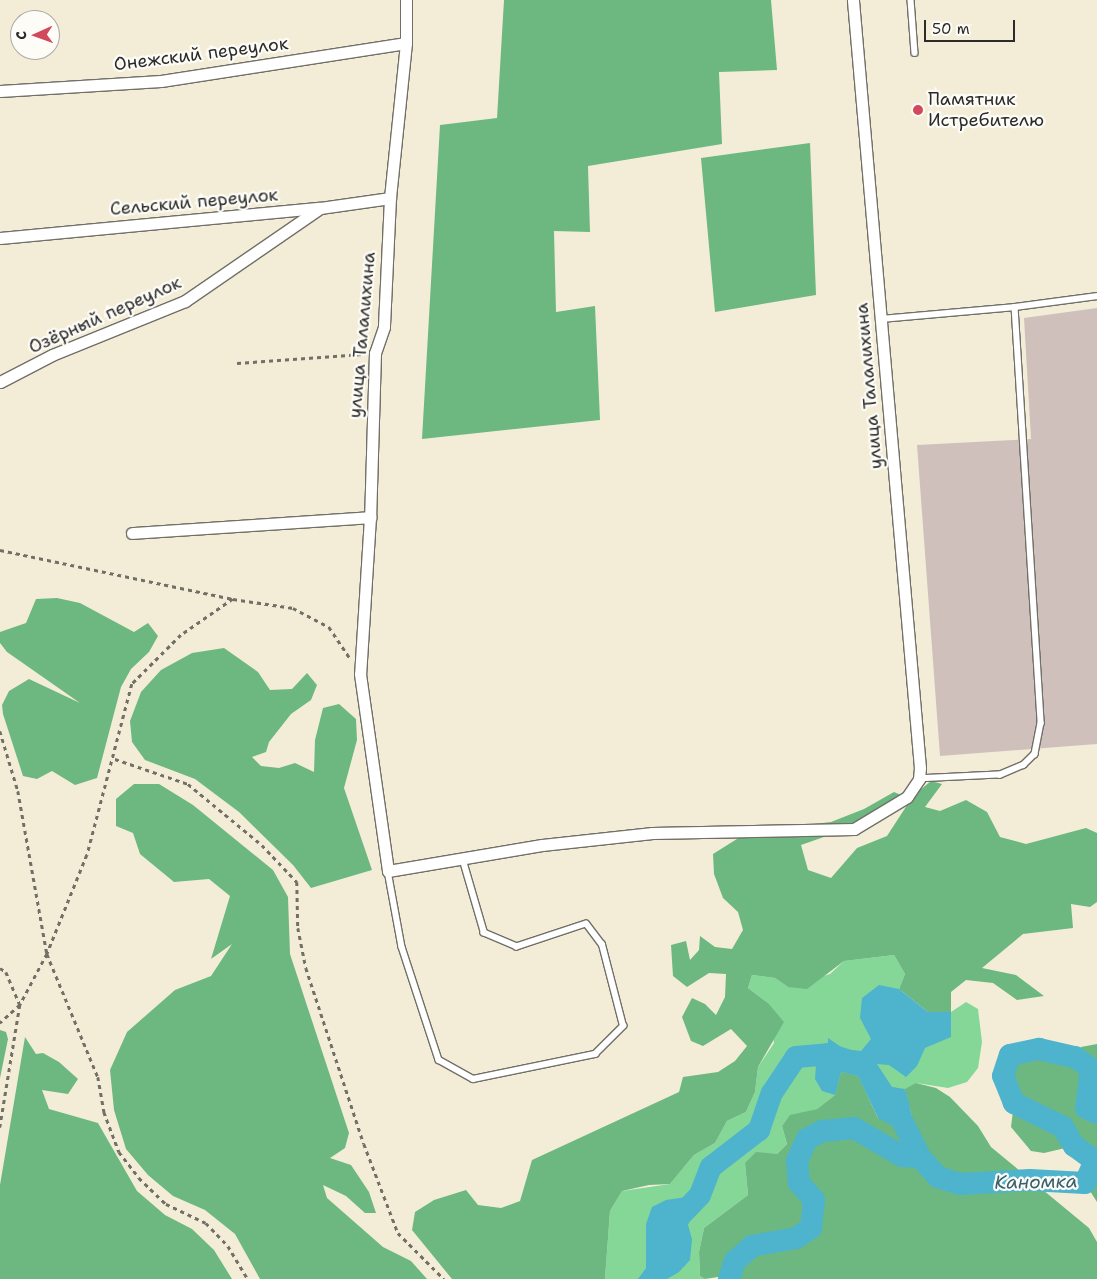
<!DOCTYPE html>
<meta charset="utf-8">
<style>
body{margin:0}
#map{position:relative;width:1097px;height:1279px;overflow:hidden;background:#f3edd8;font-family:"Shantell Sans",sans-serif}
div>[style]{position:absolute}
[style*='--x']{left:calc(var(--x)*1px);top:calc(var(--y)*1px);width:calc(var(--w)*1px);rotate:calc(var(--a)*1deg)}
.industrial>*{inset:0;background:#d0c0bc}
.green>*{inset:0;background:#85d798}
.forest>*{inset:0;background:#6cb880}
.water>*{inset:0;background:#4eb3cd}
.river>*{height:22px;margin:-11px;padding:0 11px;transform-origin:11px;border-radius:11px;background:#4eb3cd}
.path>*{height:2.5px;margin-top:-1.25px;transform-origin:0;background:repeating-linear-gradient(90deg,#716f68 0 4px,transparent 0 8px)}
.roads{filter:drop-shadow(1px 0 #716f68) drop-shadow(-1px 0 #716f68) drop-shadow(0 1px #716f68) drop-shadow(0 -1px #716f68)}
.lane>*{height:5.5px;margin:-2.75px;padding:0 2.75px;transform-origin:2.75px;border-radius:2.75px;background:#fff}
.street>*{height:11px;margin:-5.5px;padding:0 5.5px;transform-origin:5.5px;border-radius:5.5px;background:#fff}
.dots>*{width:14px;height:14px;translate:-50% -50%;box-sizing:border-box;border:2px solid #fdfcf7;border-radius:50%}
span{translate:-50% -50%;white-space:nowrap;text-align:center;line-height:1.15;-webkit-text-stroke:4.5px #fdfcf7;paint-order:stroke}
.street-label{font-size:18px;color:#2b2b2b}
.poi-label{font-size:18px;color:#2b2b2b}
.left{translate:0 -50%;text-align:left}
.water-label{font-size:19px;color:#39616c;font-style:italic}
.north{position:absolute;left:10px;top:10px;width:50px;height:50px;box-sizing:border-box;background:#fdfcf7;border:1px solid #a9a8a5;border-radius:50%;rotate:268deg;font-size:14px;font-weight:700;line-height:20px;text-align:center;color:#2b2b2b}
.north::after{content:'';display:block;margin:auto;width:18px;height:22px;background:#d1495b;clip-path:polygon(50% 0,100% 100%,50% 72%,0 100%)}
.scale{position:absolute;left:924px;top:20px;width:91px;height:22px;box-sizing:border-box;border:2px solid #2b2b2b;border-top:0;padding-left:6px;font-size:15px;line-height:18px;white-space:nowrap;color:#2b2b2b;-webkit-text-stroke:4px #fdfcf7;paint-order:stroke}
</style>
<div id="map">
<div class="industrial">
<div style="clip-path:polygon(1097px 308px,1097px 744px,940px 756px,917px 445px,1031px 439px,1024px 318px)"></div>
</div>
<div class="green">
<div style="clip-path:polygon(894px 955px,905px 974px,899px 989px,915px 1004px,928px 1012px,951px 1012px,966px 1002px,978px 1009px,982px 1042px,978px 1068px,967px 1082px,948px 1088px,916px 1083px,909px 1103px,835px 1095px,817px 1109px,790px 1116px,782px 1126px,787px 1144px,777px 1154px,745px 1163px,748px 1195px,704px 1228px,699px 1252px,700px 1276px,705px 1279px,605px 1279px,610px 1211px,622px 1191px,670px 1184px,694px 1155px,715px 1143px,727px 1121px,746px 1112px,755px 1092px,758px 1067px,774px 1043px,768px 1003px,748px 988px,752px 975px,775px 978px,788px 987px,830px 974px,844px 961px)"></div>
</div>
<div class="forest">
<div style="clip-path:polygon(504px 0,771px 0,777px 70px,719px 72px,722px 144px,588px 166px,590px 232px,554px 231px,556px 312px,595px 306px,600px 420px,422px 439px,440px 125px,497px 118px)"></div>
<div style="clip-path:polygon(810px 143px,816px 295px,715px 312px,701px 158px)"></div>
<div style="clip-path:polygon(57px 598px,80px 603px,134px 632px,148px 623px,158px 636px,149px 652px,131px 669px,121px 687px,97px 778px,75px 785px,52px 771px,37px 779px,23px 776px,3px 714px,2px 705px,9px 691px,29px 679px,80px 703px,7px 652px,0 643px,0 632px,26px 623px,36px 599px)"></div>
<div style="clip-path:polygon(224px 648px,258px 672px,270px 690px,292px 689px,307px 673px,317px 685px,311px 700px,291px 714px,269px 742px,266px 752px,252px 757px,261px 766px,279px 768px,295px 763px,314px 772px,315px 740px,323px 708px,339px 704px,356px 719px,357px 740px,344px 788px,372px 870px,311px 888px,293px 865px,239px 812px,195px 779px,145px 760px,132px 742px,130px 721px,141px 692px,161px 670px,192px 653px)"></div>
<div style="clip-path:polygon(931px 781px,942px 784px,925px 807px,940px 811px,966px 800px,987px 812px,1000px 837px,1026px 844px,1086px 828px,1097px 833px,1097px 902px,1090px 907px,1071px 904px,1073px 928px,1023px 934px,982px 968px,1016px 975px,1044px 996px,1017px 1000px,993px 983px,966px 980px,951px 992px,951px 1012px,928px 1012px,899px 989px,905px 974px,894px 955px,844px 961px,807px 989px,788px 987px,775px 978px,752px 975px,748px 988px,768px 1003px,784px 1022px,758px 1067px,755px 1092px,746px 1112px,727px 1121px,715px 1143px,694px 1155px,670px 1184px,649px 1185px,622px 1191px,610px 1211px,605px 1279px,452px 1279px,412px 1230px,415px 1212px,434px 1200px,466px 1190px,478px 1205px,501px 1208px,520px 1201px,532px 1160px,679px 1092px,683px 1077px,718px 1072px,735px 1061px,747px 1046px,731px 1029px,703px 1046px,691px 1041px,682px 1017px,692px 998px,705px 1004px,716px 1015px,725px 997px,726px 974px,709px 973px,687px 987px,673px 976px,671px 945px,686px 941px,690px 960px,699px 950px,700px 936px,715px 947px,732px 949px,743px 930px,738px 912px,723px 898px,714px 874px,713px 854px,748px 832px,831px 822px,864px 809px,894px 792px,901px 795px,884px 816px,801px 845px,808px 870px,831px 878px,857px 848px,887px 836px,913px 796px)"></div>
<div style="clip-path:polygon(134px 784px,159px 784px,193px 805px,273px 870px,288px 897px,290px 954px,349px 1133px,345px 1148px,330px 1158px,351px 1165px,369px 1192px,376px 1213px,365px 1213px,346px 1196px,323px 1185px,327px 1198px,383px 1247px,411px 1261px,427px 1279px,260px 1279px,235px 1234px,205px 1210px,173px 1196px,148px 1175px,126px 1149px,114px 1110px,110px 1070px,127px 1032px,175px 990px,211px 976px,232px 944px,211px 959px,230px 896px,209px 879px,174px 882px,140px 854px,133px 833px,116px 826px,116px 799px)"></div>
<div style="clip-path:polygon(0 1030px,6px 1032px,8px 1039px,0 1078px)"></div>
<div style="clip-path:polygon(25px 1037px,36px 1054px,43px 1053px,59px 1062px,78px 1079px,68px 1094px,42px 1090px,49px 1109px,98px 1123px,137px 1191px,165px 1215px,192px 1229px,214px 1250px,232px 1279px,0 1279px,0 1185px)"></div>
<div style="clip-path:polygon(1097px 1044px,1097px 1202px,1085px 1183px,1095px 1161px,1074px 1146px,1044px 1153px,1031px 1151px,1011px 1127px,1014px 1103px,1003px 1076px,1010px 1055px,1039px 1049px,1075px 1057px,1081px 1047px)"></div>
<div style="clip-path:polygon(841px 1072px,858px 1076px,878px 1118px,912px 1117px,905px 1089px,916px 1083px,936px 1088px,950px 1097px,978px 1126px,991px 1147px,1089px 1228px,1097px 1242px,1097px 1279px,731px 1279px,731px 1275px,705px 1279px,700px 1276px,699px 1252px,704px 1228px,748px 1195px,745px 1163px,756px 1152px,777px 1154px,787px 1144px,782px 1126px,790px 1115px,817px 1109px,835px 1095px)"></div>
</div>
<div class="water">
<div style="clip-path:polygon(879px 985px,899px 989px,928px 1012px,951px 1012px,951px 1037px,925px 1048px,917px 1066px,906px 1077px,889px 1065px,877px 1064px,892px 1087px,905px 1089px,909px 1103px,912px 1117px,906px 1123px,893px 1126px,878px 1118px,858px 1076px,841px 1072px,835px 1095px,822px 1091px,815px 1079px,816px 1065px,828px 1054px,828px 1038px,844px 1049px,861px 1051px,871px 1039px,860px 1018px,862px 998px)"></div>
<div style="clip-path:polygon(700px 1195px,688px 1225px,692px 1239px,690px 1260px,679px 1272px,667px 1279px,638px 1279px,646px 1268px,646px 1224px,652px 1207px,666px 1200px)"></div>
</div>
<div class="river">
<div style="--x:891;--y:1098;--w:66;--a:63.8"></div>
<div style="--x:679;--y:1217;--w:30;--a:-46"></div>
<div style="--x:700;--y:1195;--w:30;--a:-69"></div>
<div style="--x:711;--y:1167;--w:61;--a:-37.6"></div>
<div style="--x:759;--y:1130;--w:39;--a:-71"></div>
<div style="--x:772;--y:1093;--w:43;--a:-56.3"></div>
<div style="--x:796;--y:1057;--w:32;--a:-5"></div>
<div style="--x:828;--y:1054;--w:29;--a:18"></div>
<div style="--x:729;--y:1279;--w:19;--a:-72"></div>
<div style="--x:735;--y:1261;--w:23;--a:-41"></div>
<div style="--x:752;--y:1246;--w:45;--a:-10.3"></div>
<div style="--x:796;--y:1238;--w:18;--a:-34"></div>
<div style="--x:811;--y:1228;--w:28;--a:-84"></div>
<div style="--x:814;--y:1200;--w:23;--a:-131"></div>
<div style="--x:799;--y:1183;--w:22;--a:-95"></div>
<div style="--x:797;--y:1161;--w:24;--a:-66"></div>
<div style="--x:807;--y:1139;--w:17;--a:-28"></div>
<div style="--x:822;--y:1131;--w:32;--a:-5"></div>
<div style="--x:854;--y:1128;--w:56;--a:30.3"></div>
<div style="--x:902;--y:1156;--w:18;--a:3"></div>
<div style="--x:920;--y:1157;--w:27;--a:48"></div>
<div style="--x:938;--y:1177;--w:23;--a:18"></div>
<div style="--x:960;--y:1184;--w:70;--a:-3.3"></div>
<div style="--x:1030;--y:1180;--w:55;--a:3.1"></div>
<div style="--x:1085;--y:1183;--w:24;--a:-66"></div>
<div style="--x:1095;--y:1161;--w:26;--a:-144"></div>
<div style="--x:1074;--y:1146;--w:22;--a:-120"></div>
<div style="--x:1063;--y:1127;--w:55;--a:-153.9"></div>
<div style="--x:1014;--y:1103;--w:29;--a:-112"></div>
<div style="--x:1003;--y:1076;--w:22;--a:-72"></div>
<div style="--x:1010;--y:1055;--w:30;--a:-12"></div>
<div style="--x:1039;--y:1049;--w:37;--a:13"></div>
<div style="--x:1075;--y:1057;--w:20;--a:37"></div>
<div style="--x:1091;--y:1069;--w:39;--a:97"></div>
<div style="--x:1086;--y:1108;--w:12;--a:24"></div>
</div>
<div class="path">
<div style="--x:237;--y:363;--w:126;--a:-4.1"></div>
<div style="--x:0;--y:550;--w:238;--a:11.9"></div>
<div style="--x:233;--y:599;--w:61;--a:8.5"></div>
<div style="--x:293;--y:608;--w:41;--a:27.8"></div>
<div style="--x:329;--y:627;--w:37;--a:56"></div>
<div style="--x:233;--y:599;--w:63;--a:145.3"></div>
<div style="--x:181;--y:635;--w:69;--a:135"></div>
<div style="--x:132;--y:684;--w:177;--a:104.7"></div>
<div style="--x:87;--y:855;--w:107;--a:112"></div>
<div style="--x:47;--y:954;--w:133;--a:67.5"></div>
<div style="--x:98;--y:1077;--w:36;--a:80"></div>
<div style="--x:104;--y:1112;--w:43;--a:69.4"></div>
<div style="--x:119;--y:1152;--w:33;--a:52"></div>
<div style="--x:139;--y:1178;--w:37;--a:44"></div>
<div style="--x:166;--y:1204;--w:44;--a:25.4"></div>
<div style="--x:206;--y:1223;--w:32;--a:46"></div>
<div style="--x:228;--y:1246;--w:39;--a:59"></div>
<div style="--x:0;--y:731;--w:63;--a:73.3"></div>
<div style="--x:18;--y:791;--w:166;--a:79.9"></div>
<div style="--x:47;--y:954;--w:58;--a:117.9"></div>
<div style="--x:20;--y:1005;--w:124;--a:99.3"></div>
<div style="--x:115;--y:759;--w:77;--a:18.9"></div>
<div style="--x:188;--y:784;--w:96;--a:39.5"></div>
<div style="--x:262;--y:845;--w:51;--a:46.6"></div>
<div style="--x:297;--y:882;--w:46;--a:88.8"></div>
<div style="--x:298;--y:928;--w:41;--a:78.7"></div>
<div style="--x:306;--y:968;--w:185;--a:71.8"></div>
<div style="--x:364;--y:1144;--w:95;--a:69.1"></div>
<div style="--x:398;--y:1233;--w:65;--a:45"></div>
<div style="--x:0;--y:968;--w:7;--a:34"></div>
<div style="--x:6;--y:972;--w:36;--a:67"></div>
<div style="--x:20;--y:1005;--w:27;--a:138"></div>
</div>
<div class="roads">
<div class="lane">
<div style="--x:911;--y:0;--w:53;--a:85.7"></div>
<div style="--x:1015;--y:307;--w:83;--a:-7.6"></div>
<div style="--x:881;--y:319;--w:135;--a:-5.1"></div>
<div style="--x:1015;--y:307;--w:417;--a:86.4"></div>
<div style="--x:1041;--y:723;--w:32;--a:101"></div>
<div style="--x:1035;--y:754;--w:16;--a:135"></div>
<div style="--x:1024;--y:765;--w:26;--a:157"></div>
<div style="--x:1000;--y:775;--w:81;--a:177.2"></div>
<div style="--x:388;--y:871;--w:77;--a:79.6"></div>
<div style="--x:402;--y:947;--w:119;--a:71.9"></div>
<div style="--x:439;--y:1060;--w:39;--a:29"></div>
<div style="--x:473;--y:1079;--w:125;--a:-11.6"></div>
<div style="--x:595;--y:1054;--w:40;--a:-45"></div>
<div style="--x:623;--y:1026;--w:84;--a:-104.5"></div>
<div style="--x:602;--y:945;--w:26;--a:-127"></div>
<div style="--x:586;--y:924;--w:73;--a:161.6"></div>
<div style="--x:517;--y:947;--w:36;--a:-157"></div>
<div style="--x:484;--y:933;--w:78;--a:-106.3"></div>
</div>
<div class="street">
<div style="--x:406;--y:0;--w:43;--a:90"></div>
<div style="--x:406;--y:43;--w:156;--a:95.9"></div>
<div style="--x:390;--y:198;--w:129;--a:92.7"></div>
<div style="--x:384;--y:327;--w:28;--a:109"></div>
<div style="--x:375;--y:353;--w:164;--a:91.7"></div>
<div style="--x:370;--y:517;--w:157;--a:93.6"></div>
<div style="--x:360;--y:674;--w:199;--a:81.9"></div>
<div style="--x:388;--y:871;--w:156;--a:-9.6"></div>
<div style="--x:542;--y:845;--w:111;--a:-6.2"></div>
<div style="--x:652;--y:833;--w:202;--a:-1.1"></div>
<div style="--x:854;--y:829;--w:62;--a:-31.1"></div>
<div style="--x:907;--y:797;--w:22;--a:-56"></div>
<div style="--x:919;--y:779;--w:11;--a:-85"></div>
<div style="--x:920;--y:768;--w:771;--a:-94.99"></div>
<div style="--x:0;--y:91;--w:161;--a:-3.6"></div>
<div style="--x:161;--y:81;--w:248;--a:-8.8"></div>
<div style="--x:0;--y:238;--w:321;--a:-5.4"></div>
<div style="--x:320;--y:208;--w:71;--a:-8.1"></div>
<div style="--x:0;--y:382;--w:59;--a:-27.4"></div>
<div style="--x:52;--y:355;--w:144;--a:-22.1"></div>
<div style="--x:185;--y:301;--w:163;--a:-34.5"></div>
<div style="--x:132;--y:533;--w:239;--a:-3.8"></div>
</div>
</div>
<div class="dots">
<div style="left:918px;top:110px;background:#d1495b"></div>
</div>
<div class="street-label">
<span style="left:201px;top:54px;rotate:-7deg">Онежский переулок</span>
<span style="left:194px;top:202px;rotate:-5deg">Сельский переулок</span>
<span style="left:105px;top:315px;rotate:-24deg">Озёрный переулок</span>
<span style="left:362px;top:335px;rotate:-85deg">улица Талалихина</span>
<span style="left:869px;top:386px;rotate:-95deg">улица Талалихина</span>
</div>
<div class="poi-label">
<span class="left" style="left:928px;top:110px">Памятник<br>Истребителю</span>
</div>
<div class="water-label">
<span style="left:1036px;top:1182px;rotate:-1deg">Каномка</span>
</div>
<div class="north">С</div>
<div class="scale">50 m</div>
</div>
